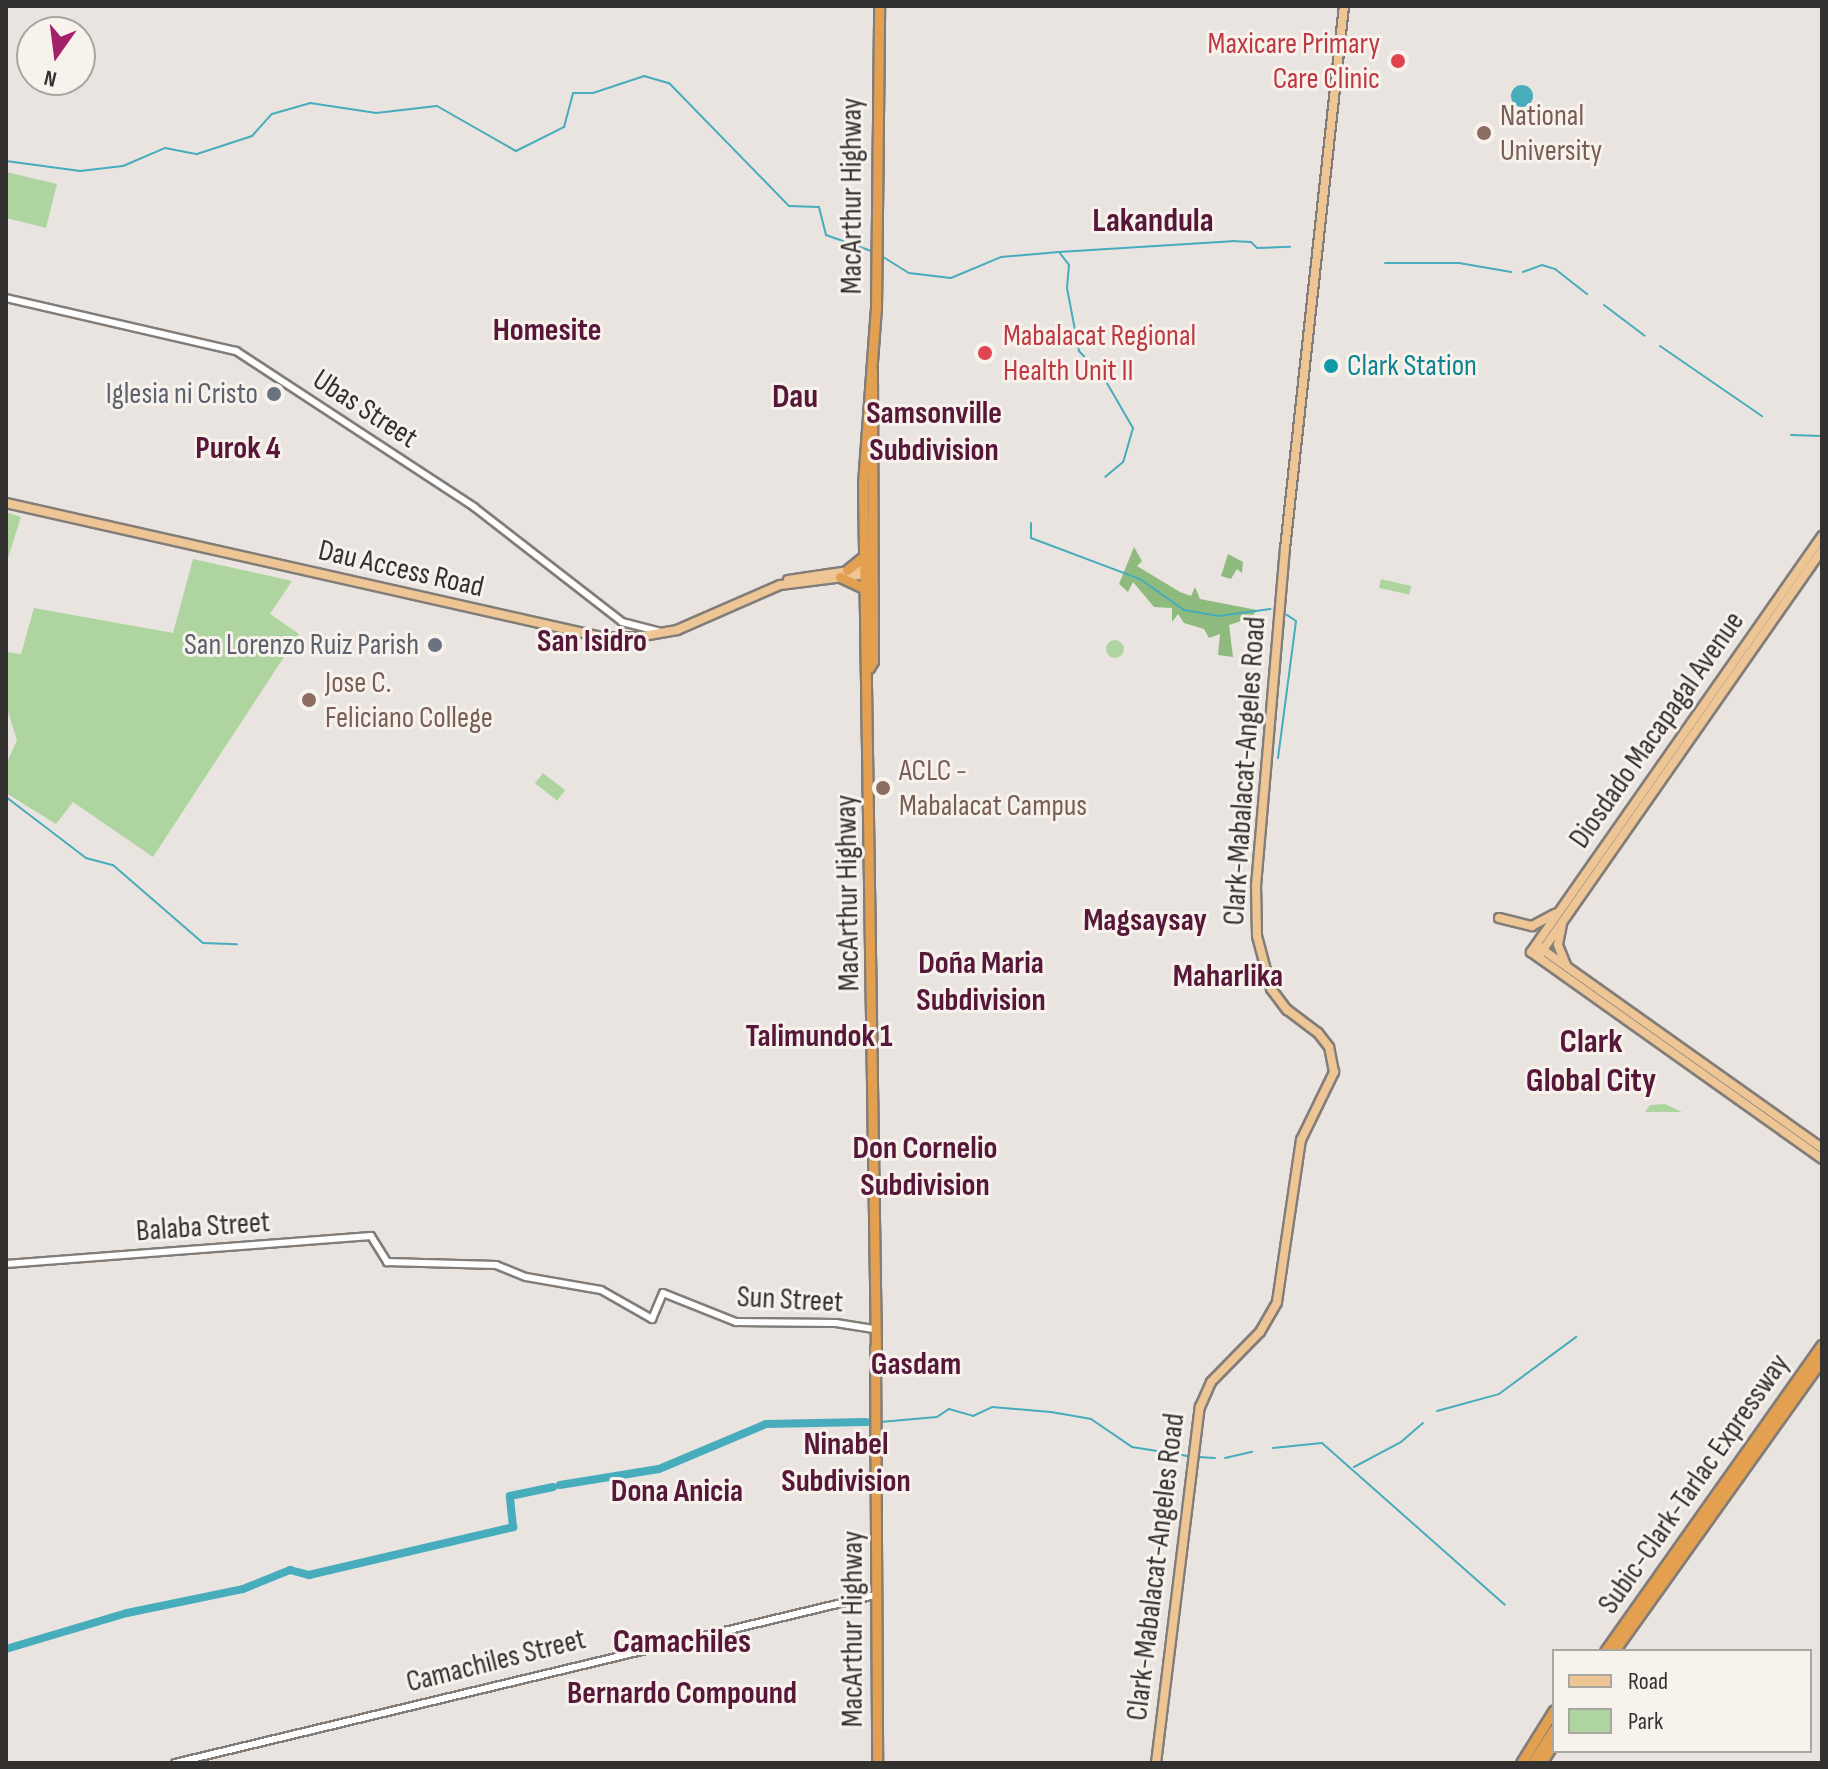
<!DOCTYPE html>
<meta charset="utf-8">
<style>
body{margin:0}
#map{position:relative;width:1828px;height:1769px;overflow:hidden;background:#eae4e0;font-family:"Sofia Sans Condensed",sans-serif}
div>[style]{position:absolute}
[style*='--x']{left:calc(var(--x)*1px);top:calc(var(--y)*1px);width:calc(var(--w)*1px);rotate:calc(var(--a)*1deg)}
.green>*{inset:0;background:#aed49f;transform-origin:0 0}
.round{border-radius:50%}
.forest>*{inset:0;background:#8fba7d}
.water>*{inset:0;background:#47acbc}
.stream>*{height:2px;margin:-1px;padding:0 1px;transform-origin:1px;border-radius:1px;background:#47acbc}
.river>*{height:8px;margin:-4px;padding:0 4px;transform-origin:4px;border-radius:4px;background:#47acbc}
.roads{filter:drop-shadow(2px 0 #827d79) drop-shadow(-2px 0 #827d79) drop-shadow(0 2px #827d79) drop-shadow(0 -2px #827d79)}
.minor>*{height:6px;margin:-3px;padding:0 3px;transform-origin:3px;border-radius:3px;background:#fff}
.major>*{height:8px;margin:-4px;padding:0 4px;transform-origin:4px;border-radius:4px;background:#eec696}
.highway>*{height:9px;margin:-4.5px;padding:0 4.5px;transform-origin:4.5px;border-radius:4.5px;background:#e3a050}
.dots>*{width:22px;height:22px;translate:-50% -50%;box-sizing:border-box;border:4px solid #f8f2ed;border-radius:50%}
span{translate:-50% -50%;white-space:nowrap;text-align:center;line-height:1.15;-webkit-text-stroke:6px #f8f2ed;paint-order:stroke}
.health-label{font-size:30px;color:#be3a42}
.right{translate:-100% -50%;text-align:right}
.left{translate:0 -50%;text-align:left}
.education-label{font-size:30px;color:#785e54}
.street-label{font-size:30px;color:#33312f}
.culture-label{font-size:30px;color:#0d838f}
.worship-label{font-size:30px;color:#5b616d}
.neighbourhood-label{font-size:32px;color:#561738;font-weight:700}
.quarter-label{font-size:34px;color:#561738;font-weight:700}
.frame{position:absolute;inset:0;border:8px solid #33312f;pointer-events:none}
.legend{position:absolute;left:1552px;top:1649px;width:260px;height:104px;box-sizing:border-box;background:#f8f2ed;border:2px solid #a9a5a1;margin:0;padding:10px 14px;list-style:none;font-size:24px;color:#33312f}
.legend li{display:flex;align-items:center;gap:16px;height:40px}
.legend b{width:40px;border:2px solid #a9a5a1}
.north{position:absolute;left:16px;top:16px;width:80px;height:80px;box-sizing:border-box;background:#f8f2ed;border:2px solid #a9a5a1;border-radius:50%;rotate:194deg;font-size:22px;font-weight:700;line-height:32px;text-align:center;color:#33312f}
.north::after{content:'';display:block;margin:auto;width:28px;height:36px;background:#a5206b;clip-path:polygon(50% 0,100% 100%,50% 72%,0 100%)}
</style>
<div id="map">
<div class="green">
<div style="clip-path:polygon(6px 172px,57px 184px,46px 228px,6px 218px)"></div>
<div style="clip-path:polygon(6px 512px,21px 517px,6px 564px)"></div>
<div style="clip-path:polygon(193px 559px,292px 581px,270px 614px,299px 634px,153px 857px,73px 802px,56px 824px,6px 793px,6px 765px,17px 740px,6px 706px,6px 652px,21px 654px,34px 608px,173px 633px)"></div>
<div style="left:1381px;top:579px;width:31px;height:9px;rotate:13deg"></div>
<div class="round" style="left:1106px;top:640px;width:18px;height:18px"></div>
<div style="left:543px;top:773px;width:28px;height:13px;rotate:38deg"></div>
<div style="clip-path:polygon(1665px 1104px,1682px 1112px,1645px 1112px,1650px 1105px)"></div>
</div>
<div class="forest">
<div style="clip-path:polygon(1134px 547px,1142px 561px,1137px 566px,1180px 592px,1191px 596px,1195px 587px,1200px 599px,1257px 610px,1251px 618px,1229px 625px,1233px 657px,1218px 655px,1220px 634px,1209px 638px,1204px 629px,1184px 623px,1178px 614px,1172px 622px,1172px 608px,1154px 607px,1133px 582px,1128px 592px,1119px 584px)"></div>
<div style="clip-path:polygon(1228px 554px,1243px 562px,1242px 573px,1237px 569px,1231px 579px,1221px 576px)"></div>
</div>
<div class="water">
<div class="round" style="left:1511px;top:85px;width:22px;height:22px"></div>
</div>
<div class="stream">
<div style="--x:6;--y:161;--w:75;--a:7.7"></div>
<div style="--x:80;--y:171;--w:43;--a:-6.6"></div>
<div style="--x:123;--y:166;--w:46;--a:-23.2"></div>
<div style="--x:165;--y:148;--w:33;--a:11"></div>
<div style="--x:197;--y:154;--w:58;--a:-18.1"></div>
<div style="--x:252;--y:136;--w:30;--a:-48"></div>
<div style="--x:272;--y:114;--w:40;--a:-16"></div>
<div style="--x:310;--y:103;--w:67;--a:8.6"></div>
<div style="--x:376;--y:113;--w:61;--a:-6.5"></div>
<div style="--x:437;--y:106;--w:91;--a:29.7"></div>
<div style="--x:516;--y:151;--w:54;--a:-26.6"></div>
<div style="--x:564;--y:127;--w:35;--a:-75"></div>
<div style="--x:573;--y:93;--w:20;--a:0"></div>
<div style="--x:593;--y:93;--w:54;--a:-18.4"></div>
<div style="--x:644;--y:76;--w:26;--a:16"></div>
<div style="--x:669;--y:83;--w:172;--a:45.7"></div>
<div style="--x:789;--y:206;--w:30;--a:2"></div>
<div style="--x:819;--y:207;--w:29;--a:76"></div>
<div style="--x:826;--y:235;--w:51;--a:19.5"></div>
<div style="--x:1059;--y:252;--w:173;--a:-3.6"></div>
<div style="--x:1232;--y:241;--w:19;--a:3"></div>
<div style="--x:1251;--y:242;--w:8;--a:45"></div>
<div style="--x:1257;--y:248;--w:33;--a:-2"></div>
<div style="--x:880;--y:255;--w:34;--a:32"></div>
<div style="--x:909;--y:273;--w:42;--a:6.8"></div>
<div style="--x:951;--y:278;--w:54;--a:-22.8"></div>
<div style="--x:1001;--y:257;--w:58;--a:-4.9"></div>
<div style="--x:1059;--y:252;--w:16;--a:52"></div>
<div style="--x:1069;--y:265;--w:23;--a:95"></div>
<div style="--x:1067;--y:288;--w:64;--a:79.2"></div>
<div style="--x:1079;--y:351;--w:37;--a:47"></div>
<div style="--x:1104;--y:378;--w:58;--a:59.9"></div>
<div style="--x:1133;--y:428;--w:35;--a:106"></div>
<div style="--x:1123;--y:462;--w:23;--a:140"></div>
<div style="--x:1385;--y:263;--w:74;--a:0"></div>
<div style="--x:1459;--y:263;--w:53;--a:9.8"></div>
<div style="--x:1523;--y:272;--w:20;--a:-20"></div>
<div style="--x:1542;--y:265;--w:14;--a:17"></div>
<div style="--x:1555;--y:269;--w:41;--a:38"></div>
<div style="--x:1604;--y:305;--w:51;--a:37.1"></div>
<div style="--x:1660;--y:346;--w:124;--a:34.5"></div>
<div style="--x:1791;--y:435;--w:31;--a:2"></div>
<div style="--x:1031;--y:523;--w:15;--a:90"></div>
<div style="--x:1031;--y:538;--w:116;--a:20.6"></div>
<div style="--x:1140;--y:579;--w:54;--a:35.2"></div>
<div style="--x:1184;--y:610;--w:35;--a:10"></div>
<div style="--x:1218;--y:616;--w:53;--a:-7.5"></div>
<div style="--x:1278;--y:758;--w:138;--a:-82.5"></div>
<div style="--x:1296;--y:621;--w:11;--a:-146"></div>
<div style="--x:6;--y:797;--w:101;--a:37.3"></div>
<div style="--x:86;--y:858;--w:28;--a:15"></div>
<div style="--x:113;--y:865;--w:119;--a:40.9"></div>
<div style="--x:203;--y:943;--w:34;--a:2"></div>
<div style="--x:1437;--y:1411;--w:64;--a:-15.3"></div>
<div style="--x:1499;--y:1394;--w:96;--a:-36.5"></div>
<div style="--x:880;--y:1422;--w:57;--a:-5"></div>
<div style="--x:937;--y:1417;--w:14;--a:-34"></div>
<div style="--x:949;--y:1409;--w:25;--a:16"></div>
<div style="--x:973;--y:1416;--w:21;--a:-25"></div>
<div style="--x:992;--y:1407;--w:59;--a:4.8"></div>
<div style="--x:1051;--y:1412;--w:41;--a:9.9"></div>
<div style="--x:1091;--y:1419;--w:50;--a:34.3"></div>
<div style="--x:1132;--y:1447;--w:30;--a:9"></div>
<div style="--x:1273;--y:1448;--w:49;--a:-5.8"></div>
<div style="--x:1322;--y:1443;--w:244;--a:41.5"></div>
<div style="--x:1174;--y:1453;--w:13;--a:13"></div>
<div style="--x:1198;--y:1457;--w:17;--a:3"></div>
<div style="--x:1225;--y:1458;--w:28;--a:-13"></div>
<div style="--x:1354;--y:1467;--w:53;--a:-28"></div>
<div style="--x:1401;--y:1442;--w:29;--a:-41"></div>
<div style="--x:586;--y:1763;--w:1;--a:0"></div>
</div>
<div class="river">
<div style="--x:560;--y:1485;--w:100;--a:-9.2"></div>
<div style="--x:659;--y:1469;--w:116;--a:-22.8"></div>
<div style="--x:766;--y:1424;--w:100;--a:-1.1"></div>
<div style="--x:6;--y:1649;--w:126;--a:-16.6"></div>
<div style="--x:127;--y:1613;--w:118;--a:-11.7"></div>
<div style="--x:243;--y:1589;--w:51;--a:-22"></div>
<div style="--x:290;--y:1570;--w:20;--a:15"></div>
<div style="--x:309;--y:1575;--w:210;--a:-13.2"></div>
<div style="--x:513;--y:1527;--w:31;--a:-96"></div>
<div style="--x:510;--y:1496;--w:44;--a:-11.8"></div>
</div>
<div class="roads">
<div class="minor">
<div style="--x:6;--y:298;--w:236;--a:13"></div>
<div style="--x:236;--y:351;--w:285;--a:33.2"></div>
<div style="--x:474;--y:507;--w:187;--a:37.8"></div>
<div style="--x:622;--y:622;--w:40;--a:14.4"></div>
<div style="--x:6;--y:1264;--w:366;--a:-4.4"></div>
<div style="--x:371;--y:1236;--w:31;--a:58"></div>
<div style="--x:387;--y:1262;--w:109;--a:1.6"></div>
<div style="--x:496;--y:1265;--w:32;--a:22"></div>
<div style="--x:526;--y:1277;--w:76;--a:9.8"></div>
<div style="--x:601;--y:1290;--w:59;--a:29.6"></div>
<div style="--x:652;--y:1319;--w:28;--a:-67"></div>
<div style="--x:663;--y:1293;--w:79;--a:21.7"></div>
<div style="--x:736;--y:1322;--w:100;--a:0.6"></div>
<div style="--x:836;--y:1323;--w:38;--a:9"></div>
<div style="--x:175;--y:1763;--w:720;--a:-13.5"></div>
</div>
<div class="major">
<div style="--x:6;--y:503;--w:610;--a:12.69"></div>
<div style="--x:601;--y:637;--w:36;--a:0"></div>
<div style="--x:637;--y:637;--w:41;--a:-9.9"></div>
<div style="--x:677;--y:630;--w:112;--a:-23.6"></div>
<div style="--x:780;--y:585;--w:88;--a:-7.2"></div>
<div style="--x:1822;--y:536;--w:508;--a:124.97"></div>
<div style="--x:1531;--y:952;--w:357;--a:35.4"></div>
<div style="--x:788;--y:580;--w:82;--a:-8.4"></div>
<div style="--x:1499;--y:918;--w:34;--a:14"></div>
<div style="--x:1532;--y:926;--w:26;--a:-28"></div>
<div style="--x:1562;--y:924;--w:21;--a:101"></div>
<div style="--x:1558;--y:945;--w:22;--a:68"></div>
<div style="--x:1539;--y:947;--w:347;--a:35.4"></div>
<div style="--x:1538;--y:957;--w:496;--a:-55.1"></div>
<div style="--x:1156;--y:1763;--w:359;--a:-83"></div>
<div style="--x:1200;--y:1407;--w:27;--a:-66"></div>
<div style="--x:1211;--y:1382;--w:70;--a:-45.6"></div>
<div style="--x:1260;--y:1332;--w:34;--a:-60"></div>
<div style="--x:1277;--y:1302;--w:164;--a:-81.6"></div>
<div style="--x:1301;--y:1140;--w:76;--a:-64.1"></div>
<div style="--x:1334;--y:1072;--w:25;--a:-101"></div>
<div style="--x:1329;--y:1047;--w:18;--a:-128"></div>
<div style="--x:1318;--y:1033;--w:39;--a:-143"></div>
<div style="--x:1287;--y:1010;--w:26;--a:-127"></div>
<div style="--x:1271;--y:989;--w:55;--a:-104.8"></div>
<div style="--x:1257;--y:936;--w:50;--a:-91.1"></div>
<div style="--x:1256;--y:886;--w:338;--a:-85.1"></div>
<div style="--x:1285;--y:549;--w:546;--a:-83.8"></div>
</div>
<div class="highway">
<div style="--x:847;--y:570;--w:21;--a:-39"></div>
<div style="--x:840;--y:577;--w:26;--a:25"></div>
<div style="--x:869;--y:668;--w:8;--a:-60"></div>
<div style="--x:873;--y:661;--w:290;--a:-90.2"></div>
<div style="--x:875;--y:1347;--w:416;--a:89.7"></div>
<div style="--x:876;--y:1350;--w:866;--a:-90.86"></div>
<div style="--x:863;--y:484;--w:175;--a:-85.8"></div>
<div style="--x:876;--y:309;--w:303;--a:-89.4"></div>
<div style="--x:1605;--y:1651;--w:375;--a:-54.7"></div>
<div style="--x:1614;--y:1651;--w:359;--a:-54.5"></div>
<div style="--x:1521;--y:1763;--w:62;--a:-58.1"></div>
<div style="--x:1532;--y:1763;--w:40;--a:-57.1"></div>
<div style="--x:1541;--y:1763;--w:24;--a:-57"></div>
</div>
</div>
<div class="dots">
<div style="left:1398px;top:61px;background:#e0444e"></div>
<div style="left:1484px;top:133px;background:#8d6e63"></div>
<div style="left:985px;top:353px;background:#e0444e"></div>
<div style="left:1331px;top:366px;background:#0f9aa8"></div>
<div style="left:274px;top:394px;background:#6b7280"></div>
<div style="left:435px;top:645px;background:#6b7280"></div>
<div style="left:309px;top:700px;background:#8d6e63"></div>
<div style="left:883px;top:788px;background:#8d6e63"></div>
</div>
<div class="health-label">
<span class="right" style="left:1380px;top:61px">Maxicare Primary<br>Care Clinic</span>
<span class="left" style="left:1003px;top:353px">Mabalacat Regional<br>Health Unit II</span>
</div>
<div class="education-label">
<span class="left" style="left:1500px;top:133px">National<br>University</span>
<span class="left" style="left:325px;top:700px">Jose C.<br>Feliciano College</span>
<span class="left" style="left:899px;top:788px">ACLC -<br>Mabalacat Campus</span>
</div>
<div class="street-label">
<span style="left:852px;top:196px;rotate:-90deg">MacArthur Highway</span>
<span style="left:365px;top:409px;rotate:33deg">Ubas Street</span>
<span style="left:401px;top:569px;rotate:13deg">Dau Access Road</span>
<span style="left:1657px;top:730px;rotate:-55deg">Diosdado Macapagal Avenue</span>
<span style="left:1245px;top:771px;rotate:-86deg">Clark-Mabalacat-Angeles Road</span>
<span style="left:848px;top:893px;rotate:-91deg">MacArthur Highway</span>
<span style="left:203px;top:1227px;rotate:-4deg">Balaba Street</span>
<span style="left:790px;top:1300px;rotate:3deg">Sun Street</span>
<span style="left:1694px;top:1484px;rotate:-55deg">Subic-Clark-Tarlac Expressway</span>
<span style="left:1156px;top:1567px;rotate:-83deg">Clark-Mabalacat-Angeles Road</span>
<span style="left:853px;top:1629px;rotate:-90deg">MacArthur Highway</span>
<span style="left:496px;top:1661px;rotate:-14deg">Camachiles Street</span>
</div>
<div class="culture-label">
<span class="left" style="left:1347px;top:366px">Clark Station</span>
</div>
<div class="worship-label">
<span class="right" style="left:258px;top:394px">Iglesia ni Cristo</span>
<span class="right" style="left:419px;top:645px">San Lorenzo Ruiz Parish</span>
</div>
<div class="neighbourhood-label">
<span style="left:547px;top:331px">Homesite</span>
<span style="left:934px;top:433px">Samsonville<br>Subdivision</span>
<span style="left:238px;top:449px">Purok 4</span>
<span style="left:592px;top:642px">San Isidro</span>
<span style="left:1145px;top:921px">Magsaysay</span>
<span style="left:981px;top:983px">Doña Maria<br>Subdivision</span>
<span style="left:1228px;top:977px">Maharlika</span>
<span style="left:819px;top:1037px">Talimundok 1</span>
<span style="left:925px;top:1168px">Don Cornelio<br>Subdivision</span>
<span style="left:916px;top:1365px">Gasdam</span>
<span style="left:846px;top:1464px">Ninabel<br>Subdivision</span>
<span style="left:677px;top:1492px">Dona Anicia</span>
<span style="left:682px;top:1694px">Bernardo Compound</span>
</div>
<div class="quarter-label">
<span style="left:1153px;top:221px">Lakandula</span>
<span style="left:795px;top:397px">Dau</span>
<span style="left:1591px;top:1061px">Clark<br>Global City</span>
<span style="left:682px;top:1642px">Camachiles</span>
</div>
<div class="frame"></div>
<ul class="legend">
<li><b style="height:10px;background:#eec696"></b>Road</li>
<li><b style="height:22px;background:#aed49f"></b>Park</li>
</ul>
<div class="north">N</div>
</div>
